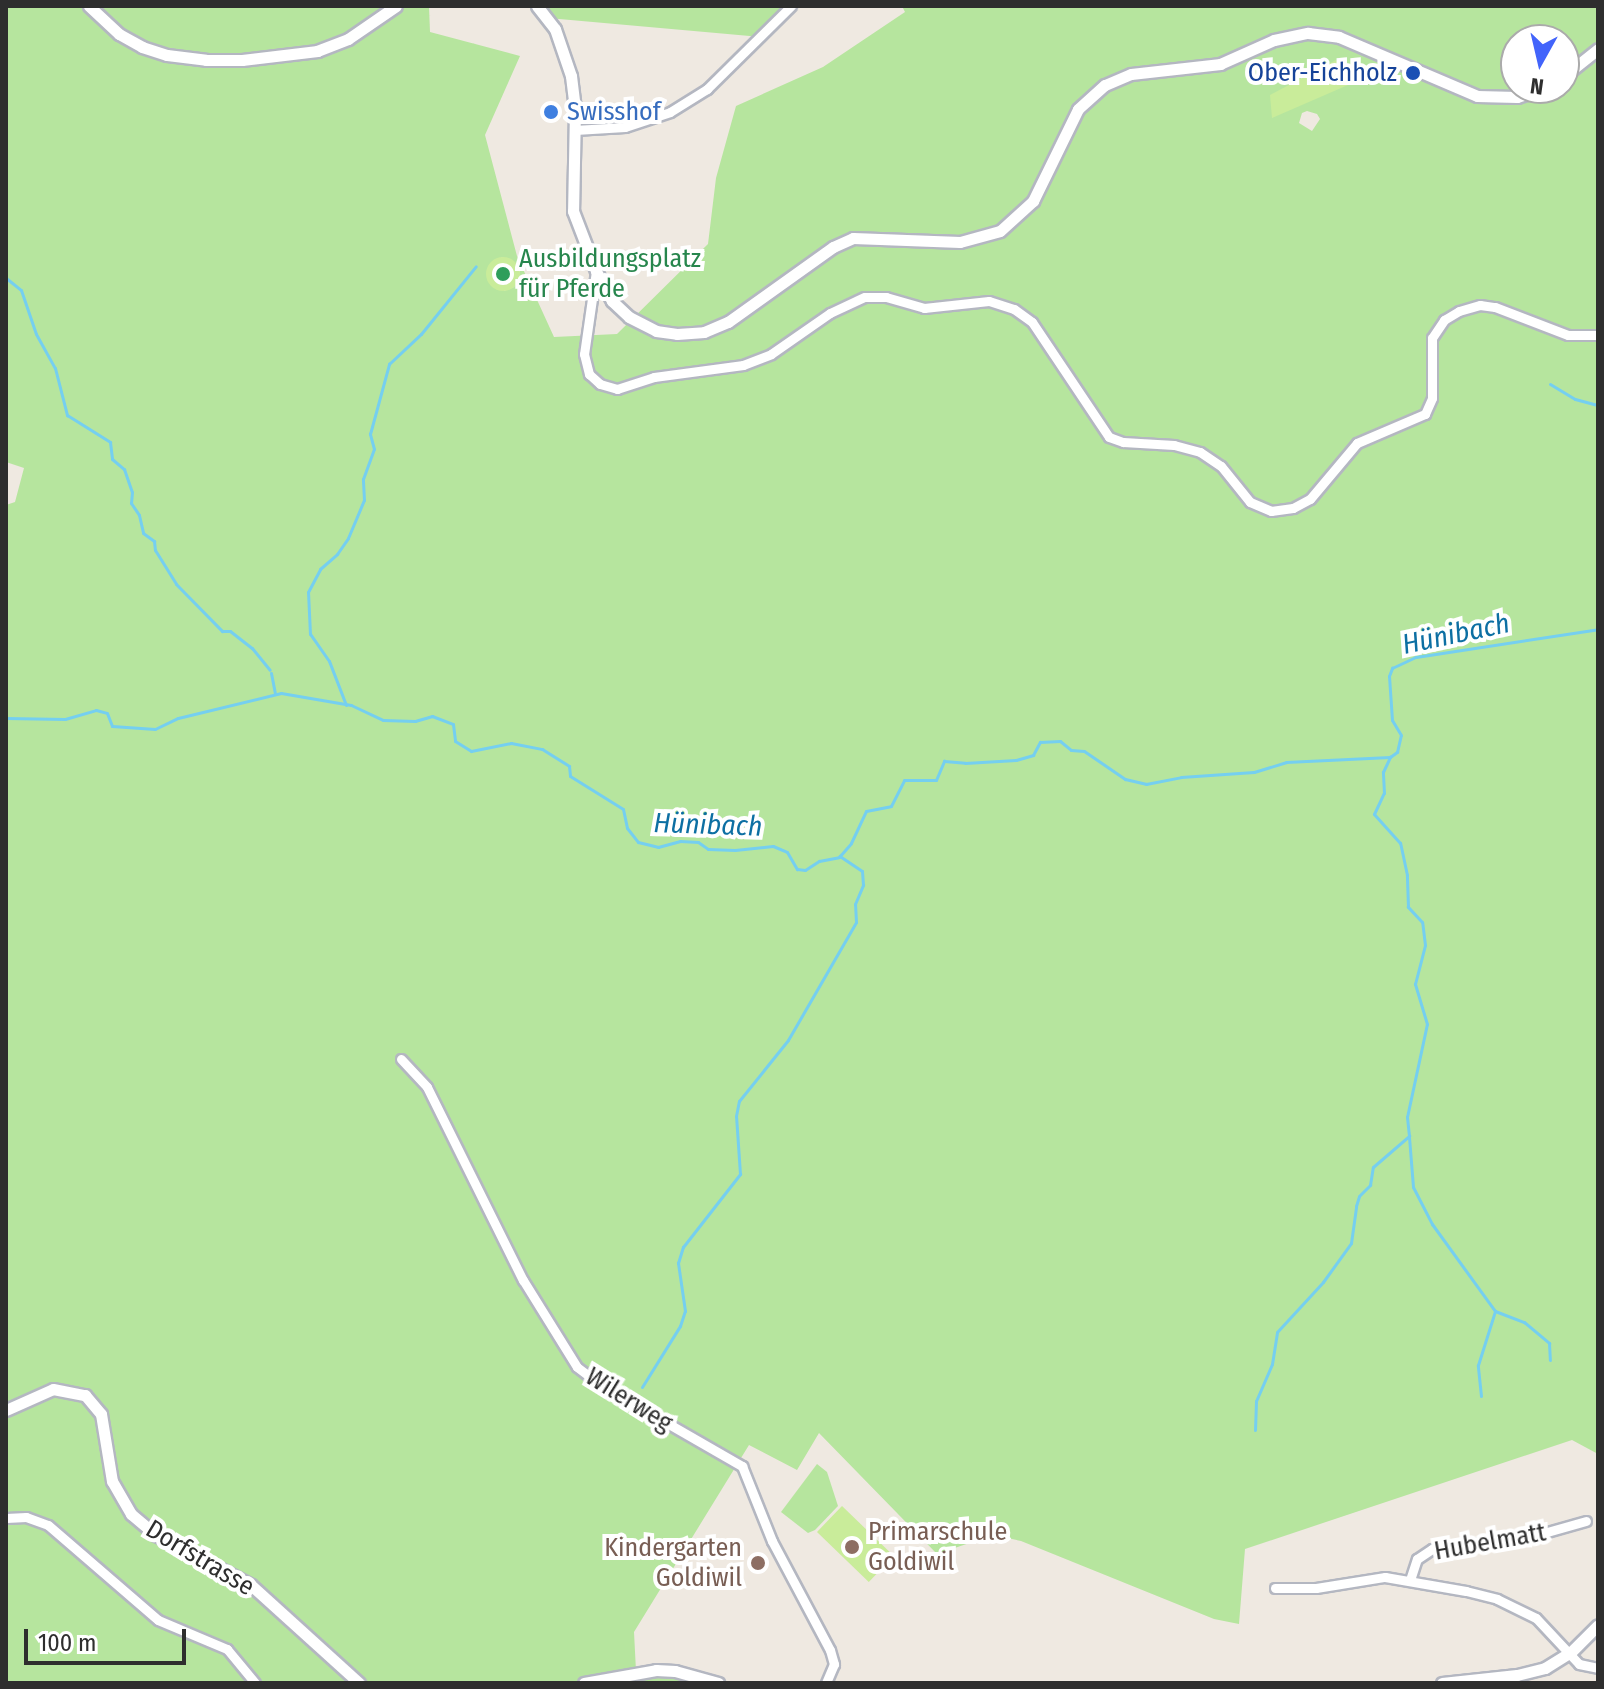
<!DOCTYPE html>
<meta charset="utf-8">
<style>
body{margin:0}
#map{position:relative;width:1604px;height:1689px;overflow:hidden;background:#efe9e1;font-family:"Fira Sans Condensed",sans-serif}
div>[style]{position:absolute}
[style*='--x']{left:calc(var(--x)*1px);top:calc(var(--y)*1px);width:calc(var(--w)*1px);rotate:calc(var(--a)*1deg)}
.green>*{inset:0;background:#b6e59e}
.pitch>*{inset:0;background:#c9ec9a;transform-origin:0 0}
.round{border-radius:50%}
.stream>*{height:3px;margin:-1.5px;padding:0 1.5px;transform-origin:1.5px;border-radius:1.5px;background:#75cff0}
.roads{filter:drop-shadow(2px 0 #b4b7c1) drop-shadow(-2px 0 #b4b7c1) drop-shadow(0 2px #b4b7c1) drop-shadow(0 -2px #b4b7c1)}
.minor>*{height:9px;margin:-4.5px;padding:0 4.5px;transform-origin:4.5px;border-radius:4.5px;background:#fff}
.tertiary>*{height:11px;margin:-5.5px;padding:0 5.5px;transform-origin:5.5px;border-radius:5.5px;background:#fff}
.dots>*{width:22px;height:22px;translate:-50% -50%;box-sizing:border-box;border:4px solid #fff;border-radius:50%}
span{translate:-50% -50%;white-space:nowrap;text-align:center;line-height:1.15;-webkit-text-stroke:8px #fff;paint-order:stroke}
.transit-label{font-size:26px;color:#164399}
.right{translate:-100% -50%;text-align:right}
.shop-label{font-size:26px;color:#366cbe}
.left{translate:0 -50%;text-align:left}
.leisure-label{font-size:26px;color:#27864d}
.street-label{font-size:26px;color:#2e2e2e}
.education-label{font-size:26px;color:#785e54}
.water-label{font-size:28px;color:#0d6fa3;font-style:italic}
.frame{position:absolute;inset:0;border:8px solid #2e2e2e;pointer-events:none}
.north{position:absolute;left:1500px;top:24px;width:80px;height:80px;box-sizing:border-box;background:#fff;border:2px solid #ababab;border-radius:50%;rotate:188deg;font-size:22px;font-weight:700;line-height:32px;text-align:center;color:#2e2e2e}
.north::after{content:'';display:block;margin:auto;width:28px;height:36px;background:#4264fb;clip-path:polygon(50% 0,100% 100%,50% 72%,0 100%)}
.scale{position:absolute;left:24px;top:1629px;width:162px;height:36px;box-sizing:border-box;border:4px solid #2e2e2e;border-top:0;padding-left:10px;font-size:24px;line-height:28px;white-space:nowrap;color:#2e2e2e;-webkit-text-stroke:6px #fff;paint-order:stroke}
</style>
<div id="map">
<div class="green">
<div style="clip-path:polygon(evenodd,6px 6px,429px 6px,430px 32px,520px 56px,485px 135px,517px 256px,554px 337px,617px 334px,708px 244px,716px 178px,736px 106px,823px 67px,905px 12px,902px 6px,1598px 6px,1598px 1454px,1572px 1440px,1245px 1549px,1239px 1624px,1214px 1619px,1021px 1541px,993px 1535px,937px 1554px,819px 1433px,797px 1470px,749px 1445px,634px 1632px,636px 1671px,656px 1670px,718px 1683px,6px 1683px,6px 505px,15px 502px,24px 468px,6px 462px,6px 6px,1516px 40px,1564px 40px,1564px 88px,1516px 88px,1516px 40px,6px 6px,1325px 64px,1272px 118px,1302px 77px,1325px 64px,6px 6px,1307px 111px,1317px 114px,1320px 119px,1312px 131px,1299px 123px,1302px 113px,1307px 111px,6px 6px,503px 257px,520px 271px,514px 287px,504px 291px,492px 262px,503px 257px)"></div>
<div style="clip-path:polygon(537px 6px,791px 6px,761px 37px,548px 18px)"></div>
<div style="clip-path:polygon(817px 1464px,827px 1472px,838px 1506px,815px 1530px,808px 1533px,781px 1512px)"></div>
</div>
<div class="pitch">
<div style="clip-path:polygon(1336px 60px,1348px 85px,1272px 118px,1270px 95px)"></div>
<div class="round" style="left:486px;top:257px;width:34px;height:34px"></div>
<div style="left:842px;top:1506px;width:72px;height:36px;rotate:44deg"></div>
</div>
<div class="stream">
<div style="--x:6;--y:278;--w:19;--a:39"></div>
<div style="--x:21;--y:290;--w:46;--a:71.2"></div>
<div style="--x:36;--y:334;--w:39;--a:61"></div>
<div style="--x:55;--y:368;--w:49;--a:75.7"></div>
<div style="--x:67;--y:415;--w:51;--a:32.1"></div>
<div style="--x:110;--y:442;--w:17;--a:83"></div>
<div style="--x:112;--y:459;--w:16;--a:40"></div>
<div style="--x:124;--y:469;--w:24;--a:71"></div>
<div style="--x:132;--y:492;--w:11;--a:95"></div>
<div style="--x:131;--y:503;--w:14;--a:56"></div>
<div style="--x:139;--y:515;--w:18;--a:77"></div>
<div style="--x:143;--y:533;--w:14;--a:36"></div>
<div style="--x:154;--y:541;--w:9;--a:84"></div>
<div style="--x:155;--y:550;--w:40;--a:58"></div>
<div style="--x:176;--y:584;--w:66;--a:45.6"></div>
<div style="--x:222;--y:631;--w:8;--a:0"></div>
<div style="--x:230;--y:631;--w:28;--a:38"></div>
<div style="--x:252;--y:648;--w:28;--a:51"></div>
<div style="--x:1550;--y:384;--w:29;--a:31"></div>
<div style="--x:1575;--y:399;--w:24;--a:15"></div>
<div style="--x:271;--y:673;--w:20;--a:79"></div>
<div style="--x:346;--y:705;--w:47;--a:-111.1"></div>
<div style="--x:329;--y:661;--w:33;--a:-125"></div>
<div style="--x:310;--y:634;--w:42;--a:-92.7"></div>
<div style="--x:308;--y:592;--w:26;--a:-62"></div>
<div style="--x:320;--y:569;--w:23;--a:-41"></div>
<div style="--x:337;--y:554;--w:19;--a:-55"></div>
<div style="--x:348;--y:538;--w:41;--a:-67.2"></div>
<div style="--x:364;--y:500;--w:21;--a:-93"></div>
<div style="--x:363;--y:479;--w:32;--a:-70"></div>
<div style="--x:374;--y:449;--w:16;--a:-105"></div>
<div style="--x:370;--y:434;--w:73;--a:-74.8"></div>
<div style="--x:389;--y:364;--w:44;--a:-43.2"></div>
<div style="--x:421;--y:334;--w:87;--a:-51"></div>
<div style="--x:6;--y:718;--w:59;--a:1"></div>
<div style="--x:65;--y:719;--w:32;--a:-16"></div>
<div style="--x:96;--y:710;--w:11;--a:15"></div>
<div style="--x:107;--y:713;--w:14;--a:69"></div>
<div style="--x:112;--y:726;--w:43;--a:4"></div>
<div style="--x:155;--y:729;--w:25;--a:-26"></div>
<div style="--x:178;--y:718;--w:106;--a:-13.6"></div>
<div style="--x:281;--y:693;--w:71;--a:9.7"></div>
<div style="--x:351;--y:705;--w:35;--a:25"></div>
<div style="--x:383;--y:720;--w:32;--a:2"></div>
<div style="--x:415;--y:721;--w:18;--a:-16"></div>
<div style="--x:432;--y:716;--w:22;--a:21"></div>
<div style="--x:453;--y:724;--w:17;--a:83"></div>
<div style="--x:455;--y:741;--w:19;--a:32"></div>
<div style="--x:471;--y:751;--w:41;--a:-11.3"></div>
<div style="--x:511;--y:743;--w:32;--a:11"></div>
<div style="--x:542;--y:749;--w:32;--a:32"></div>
<div style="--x:569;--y:766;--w:10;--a:84"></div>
<div style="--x:570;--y:776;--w:62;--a:31.9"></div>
<div style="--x:623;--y:809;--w:19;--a:78"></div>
<div style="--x:627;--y:828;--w:18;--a:52"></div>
<div style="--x:638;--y:842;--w:21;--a:14"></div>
<div style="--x:658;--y:847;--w:23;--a:-15"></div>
<div style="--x:680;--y:841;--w:18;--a:3"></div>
<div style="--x:698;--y:842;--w:12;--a:35"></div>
<div style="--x:708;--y:849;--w:27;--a:2"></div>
<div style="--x:735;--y:850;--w:38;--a:-6"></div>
<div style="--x:773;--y:846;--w:15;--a:23"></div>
<div style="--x:787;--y:852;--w:20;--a:60"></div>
<div style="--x:797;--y:869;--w:8;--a:7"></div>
<div style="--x:805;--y:870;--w:17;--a:-33"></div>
<div style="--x:819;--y:861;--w:20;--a:-11"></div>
<div style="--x:839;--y:857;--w:18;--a:-49"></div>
<div style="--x:851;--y:843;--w:35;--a:-65"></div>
<div style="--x:866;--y:811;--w:25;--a:-11"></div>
<div style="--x:891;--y:806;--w:29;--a:-63"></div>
<div style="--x:904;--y:780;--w:32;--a:0"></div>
<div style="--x:936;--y:780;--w:21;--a:-67"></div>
<div style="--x:944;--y:761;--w:21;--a:5"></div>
<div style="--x:965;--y:763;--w:51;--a:-3.4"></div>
<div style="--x:1016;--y:760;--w:18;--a:-16"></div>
<div style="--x:1033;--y:755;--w:15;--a:-62"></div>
<div style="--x:1040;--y:742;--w:20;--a:-3"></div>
<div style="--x:1060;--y:741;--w:14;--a:39"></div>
<div style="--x:1071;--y:750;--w:13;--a:4"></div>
<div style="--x:1084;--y:751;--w:50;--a:34.3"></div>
<div style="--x:1125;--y:779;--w:22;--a:13"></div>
<div style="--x:1146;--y:784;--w:36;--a:-11"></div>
<div style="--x:1181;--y:777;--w:73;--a:-3.9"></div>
<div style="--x:1254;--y:772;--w:34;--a:-17"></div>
<div style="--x:1286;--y:762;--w:104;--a:-2.8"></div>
<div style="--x:1390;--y:757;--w:9;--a:-36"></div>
<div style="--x:1397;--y:752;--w:17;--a:-77"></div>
<div style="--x:1401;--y:735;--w:17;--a:-121"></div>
<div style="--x:1392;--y:720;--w:44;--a:-93.9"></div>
<div style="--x:1389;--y:676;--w:9;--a:-69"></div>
<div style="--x:1392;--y:668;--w:26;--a:-25"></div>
<div style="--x:1416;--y:657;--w:184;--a:-8.7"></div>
<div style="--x:1409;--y:1137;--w:50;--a:85.4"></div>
<div style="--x:1413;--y:1187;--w:42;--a:62.8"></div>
<div style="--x:1432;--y:1224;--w:107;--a:54.1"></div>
<div style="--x:1495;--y:1311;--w:31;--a:21"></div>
<div style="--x:1524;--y:1322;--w:33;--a:40"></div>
<div style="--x:1549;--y:1343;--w:17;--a:87"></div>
<div style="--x:642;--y:1387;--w:72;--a:-58.1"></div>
<div style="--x:680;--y:1326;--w:16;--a:-72"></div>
<div style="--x:685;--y:1311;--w:49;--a:-98.3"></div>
<div style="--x:678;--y:1263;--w:17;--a:-73"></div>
<div style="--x:683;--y:1247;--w:93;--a:-52"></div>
<div style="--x:740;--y:1174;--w:58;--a:-93.9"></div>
<div style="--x:736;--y:1116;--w:15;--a:-79"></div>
<div style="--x:739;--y:1101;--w:78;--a:-51.2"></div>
<div style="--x:788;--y:1040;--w:136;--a:-60"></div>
<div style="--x:856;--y:922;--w:18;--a:-93"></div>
<div style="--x:855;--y:904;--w:21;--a:-67"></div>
<div style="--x:863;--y:885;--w:14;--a:-94"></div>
<div style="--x:862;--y:871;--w:27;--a:-146"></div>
<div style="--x:1481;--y:1396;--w:31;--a:-96"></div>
<div style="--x:1478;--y:1365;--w:57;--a:-72.5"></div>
<div style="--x:1255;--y:1430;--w:29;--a:-88"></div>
<div style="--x:1256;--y:1401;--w:40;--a:-66.6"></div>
<div style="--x:1272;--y:1364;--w:32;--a:-81"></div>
<div style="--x:1277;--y:1332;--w:68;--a:-47.4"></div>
<div style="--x:1323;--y:1282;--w:48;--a:-54.3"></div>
<div style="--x:1351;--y:1243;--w:37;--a:-82"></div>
<div style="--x:1356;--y:1206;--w:10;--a:-73"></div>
<div style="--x:1359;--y:1196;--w:16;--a:-45"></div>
<div style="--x:1370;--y:1185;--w:18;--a:-81"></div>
<div style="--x:1373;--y:1167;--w:48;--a:-40.7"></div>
<div style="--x:1409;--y:1136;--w:19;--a:-96"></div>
<div style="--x:1407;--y:1117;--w:95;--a:-77.9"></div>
<div style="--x:1427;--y:1024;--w:42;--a:-106.7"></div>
<div style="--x:1415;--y:984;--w:40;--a:-75.6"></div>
<div style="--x:1425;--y:945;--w:23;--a:-97"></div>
<div style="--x:1422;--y:922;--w:21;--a:-133"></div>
<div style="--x:1408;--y:907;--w:32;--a:-92"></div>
<div style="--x:1407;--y:875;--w:33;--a:-102"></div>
<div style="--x:1400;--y:843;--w:39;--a:-132"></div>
<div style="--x:1374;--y:814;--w:23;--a:-65"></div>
<div style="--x:1384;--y:793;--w:21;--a:-93"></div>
<div style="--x:1383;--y:772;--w:17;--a:-65"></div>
</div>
<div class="roads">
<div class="minor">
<div style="--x:575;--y:130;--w:50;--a:-3.4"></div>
<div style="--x:625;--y:127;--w:47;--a:-18.4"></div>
<div style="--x:670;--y:112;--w:44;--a:-31.9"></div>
<div style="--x:707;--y:89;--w:118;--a:-44.7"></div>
<div style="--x:596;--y:271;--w:84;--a:98.2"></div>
<div style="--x:584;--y:354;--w:21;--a:76"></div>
<div style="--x:589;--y:374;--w:15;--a:42"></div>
<div style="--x:600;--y:384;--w:18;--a:16"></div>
<div style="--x:617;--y:389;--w:39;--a:-18"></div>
<div style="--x:654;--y:377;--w:90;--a:-7.7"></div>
<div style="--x:743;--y:365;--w:30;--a:-21"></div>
<div style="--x:771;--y:354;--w:72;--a:-34.8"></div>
<div style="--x:830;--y:313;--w:38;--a:-25"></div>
<div style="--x:865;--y:297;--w:21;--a:0"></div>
<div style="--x:886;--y:297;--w:40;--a:16"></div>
<div style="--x:924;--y:308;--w:65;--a:-6.1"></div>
<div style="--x:989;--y:301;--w:26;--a:18"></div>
<div style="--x:1014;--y:309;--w:22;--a:36"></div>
<div style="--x:1032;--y:322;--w:138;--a:56.2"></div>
<div style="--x:1109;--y:437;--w:15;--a:20"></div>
<div style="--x:1123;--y:442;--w:51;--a:3.4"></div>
<div style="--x:1174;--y:445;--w:27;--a:15"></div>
<div style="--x:1200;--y:452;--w:25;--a:34"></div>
<div style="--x:1221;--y:466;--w:46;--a:51.1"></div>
<div style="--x:1250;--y:502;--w:23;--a:23"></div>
<div style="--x:1271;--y:511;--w:22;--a:-8"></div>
<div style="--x:1293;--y:508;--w:19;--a:-28"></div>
<div style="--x:1310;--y:499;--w:73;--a:-50"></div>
<div style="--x:1357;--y:443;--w:74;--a:-23.1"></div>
<div style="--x:1425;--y:414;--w:17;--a:-66"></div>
<div style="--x:1432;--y:398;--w:60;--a:-90"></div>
<div style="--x:1432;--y:338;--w:22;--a:-56"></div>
<div style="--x:1444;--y:320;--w:17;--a:-31"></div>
<div style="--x:1459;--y:311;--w:22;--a:-16"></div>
<div style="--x:1480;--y:305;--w:15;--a:8"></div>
<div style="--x:1495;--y:307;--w:78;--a:21"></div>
<div style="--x:1568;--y:335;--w:30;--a:0"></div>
<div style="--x:401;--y:1059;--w:38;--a:47"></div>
<div style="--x:427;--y:1087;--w:216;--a:63.6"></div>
<div style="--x:523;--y:1280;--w:102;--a:58.2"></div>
<div style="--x:577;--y:1367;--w:30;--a:37"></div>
<div style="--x:601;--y:1385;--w:163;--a:29.9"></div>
<div style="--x:742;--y:1466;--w:81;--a:68.2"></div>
<div style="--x:772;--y:1541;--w:123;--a:62"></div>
<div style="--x:830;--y:1650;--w:15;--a:74"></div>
<div style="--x:834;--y:1664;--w:21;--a:113"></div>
<div style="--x:6;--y:1518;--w:20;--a:-3"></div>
<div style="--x:26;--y:1517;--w:23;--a:20"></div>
<div style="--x:48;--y:1525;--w:145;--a:40.8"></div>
<div style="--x:158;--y:1620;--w:75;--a:22.8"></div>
<div style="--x:227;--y:1649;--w:44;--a:50.5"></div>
<div style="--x:1410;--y:1580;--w:22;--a:-72"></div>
<div style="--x:1417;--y:1559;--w:18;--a:-34"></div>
<div style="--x:1432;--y:1549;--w:102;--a:-7.3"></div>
<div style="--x:1533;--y:1536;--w:55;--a:-15.8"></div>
<div style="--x:1275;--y:1588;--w:41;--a:0"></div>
<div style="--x:1316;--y:1588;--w:70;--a:-9.1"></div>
<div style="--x:1385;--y:1577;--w:82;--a:9.8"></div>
<div style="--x:1466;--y:1591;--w:32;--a:14"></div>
<div style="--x:1497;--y:1599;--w:43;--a:26"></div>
<div style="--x:1536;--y:1618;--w:63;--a:46.9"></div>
<div style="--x:1579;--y:1664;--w:19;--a:12"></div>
</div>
<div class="tertiary">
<div style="--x:89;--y:6;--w:41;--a:43"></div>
<div style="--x:119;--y:34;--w:26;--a:29"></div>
<div style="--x:142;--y:47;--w:26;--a:18"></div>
<div style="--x:167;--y:55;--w:39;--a:7"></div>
<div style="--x:206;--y:60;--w:36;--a:0"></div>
<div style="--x:242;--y:60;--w:76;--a:-6.8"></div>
<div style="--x:317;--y:51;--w:33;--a:-21"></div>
<div style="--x:348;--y:39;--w:58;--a:-34.5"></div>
<div style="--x:537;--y:6;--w:29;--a:52"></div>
<div style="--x:555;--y:29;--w:50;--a:71.2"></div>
<div style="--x:571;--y:76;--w:34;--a:83"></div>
<div style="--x:575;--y:110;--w:101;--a:91.1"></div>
<div style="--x:573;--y:211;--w:64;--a:69"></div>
<div style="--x:596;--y:271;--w:34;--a:62"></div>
<div style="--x:612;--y:301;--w:23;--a:43"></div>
<div style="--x:629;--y:317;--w:30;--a:27"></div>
<div style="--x:656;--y:331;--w:21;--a:8"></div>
<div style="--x:677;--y:334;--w:27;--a:-4"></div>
<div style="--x:704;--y:332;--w:26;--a:-23"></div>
<div style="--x:728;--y:322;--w:129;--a:-35.5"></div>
<div style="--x:833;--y:247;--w:22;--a:-24"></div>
<div style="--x:853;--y:238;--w:107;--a:2.1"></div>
<div style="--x:960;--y:242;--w:41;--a:-15.4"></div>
<div style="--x:1000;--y:231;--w:45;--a:-42.3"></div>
<div style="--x:1033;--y:201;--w:102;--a:-63.9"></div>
<div style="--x:1078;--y:109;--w:36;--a:-42"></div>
<div style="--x:1105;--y:85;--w:28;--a:-23"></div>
<div style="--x:1131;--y:74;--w:90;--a:-6.4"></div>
<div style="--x:1220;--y:64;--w:59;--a:-24"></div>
<div style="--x:1274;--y:40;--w:35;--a:-12"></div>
<div style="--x:1308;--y:33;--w:31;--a:7"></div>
<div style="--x:1339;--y:37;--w:150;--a:23.1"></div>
<div style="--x:1477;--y:96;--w:40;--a:1.4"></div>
<div style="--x:1517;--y:97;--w:28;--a:-18"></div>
<div style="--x:1564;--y:76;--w:43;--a:-38.5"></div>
<div style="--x:6;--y:1410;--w:51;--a:-24.1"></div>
<div style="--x:53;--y:1389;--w:33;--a:11"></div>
<div style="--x:85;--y:1395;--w:25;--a:50"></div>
<div style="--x:101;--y:1414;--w:68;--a:80.7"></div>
<div style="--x:112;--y:1481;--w:38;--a:60"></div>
<div style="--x:131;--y:1514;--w:33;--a:40"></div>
<div style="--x:156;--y:1535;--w:107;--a:27.8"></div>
<div style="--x:251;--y:1585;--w:146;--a:42.2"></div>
<div style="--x:584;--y:1683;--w:73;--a:-10.2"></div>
<div style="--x:656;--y:1670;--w:19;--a:3"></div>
<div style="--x:675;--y:1671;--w:45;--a:15.6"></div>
<div style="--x:1442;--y:1683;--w:75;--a:-6.1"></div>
<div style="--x:1517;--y:1675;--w:29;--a:-14"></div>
<div style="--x:1545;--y:1668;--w:31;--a:-32"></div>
<div style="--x:1571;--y:1652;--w:38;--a:-45"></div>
</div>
</div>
<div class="dots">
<div style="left:1413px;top:73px;background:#1a4fb4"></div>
<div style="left:551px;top:112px;background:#3f7fe0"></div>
<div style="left:503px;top:274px;background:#2e9e5b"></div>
<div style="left:852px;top:1547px;background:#8d6e63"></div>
<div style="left:758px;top:1563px;background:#8d6e63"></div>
</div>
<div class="transit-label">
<span class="right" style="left:1397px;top:73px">Ober-Eichholz</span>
</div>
<div class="shop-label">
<span class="left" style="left:567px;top:112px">Swisshof</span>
</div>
<div class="leisure-label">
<span class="left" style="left:519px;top:274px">Ausbildungsplatz<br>für Pferde</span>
</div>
<div class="street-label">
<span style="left:629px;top:1400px;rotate:32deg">Wilerweg</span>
<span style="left:1490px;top:1542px;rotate:-10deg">Hubelmatt</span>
<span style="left:200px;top:1558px;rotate:31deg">Dorfstrasse</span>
</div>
<div class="education-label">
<span class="left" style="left:868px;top:1547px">Primarschule<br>Goldiwil</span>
<span class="right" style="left:742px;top:1563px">Kindergarten<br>Goldiwil</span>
</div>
<div class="water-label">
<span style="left:1456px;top:634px;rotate:-12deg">Hünibach</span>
<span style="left:708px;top:825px;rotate:2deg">Hünibach</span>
</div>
<div class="frame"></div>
<div class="north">N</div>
<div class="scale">100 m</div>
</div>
